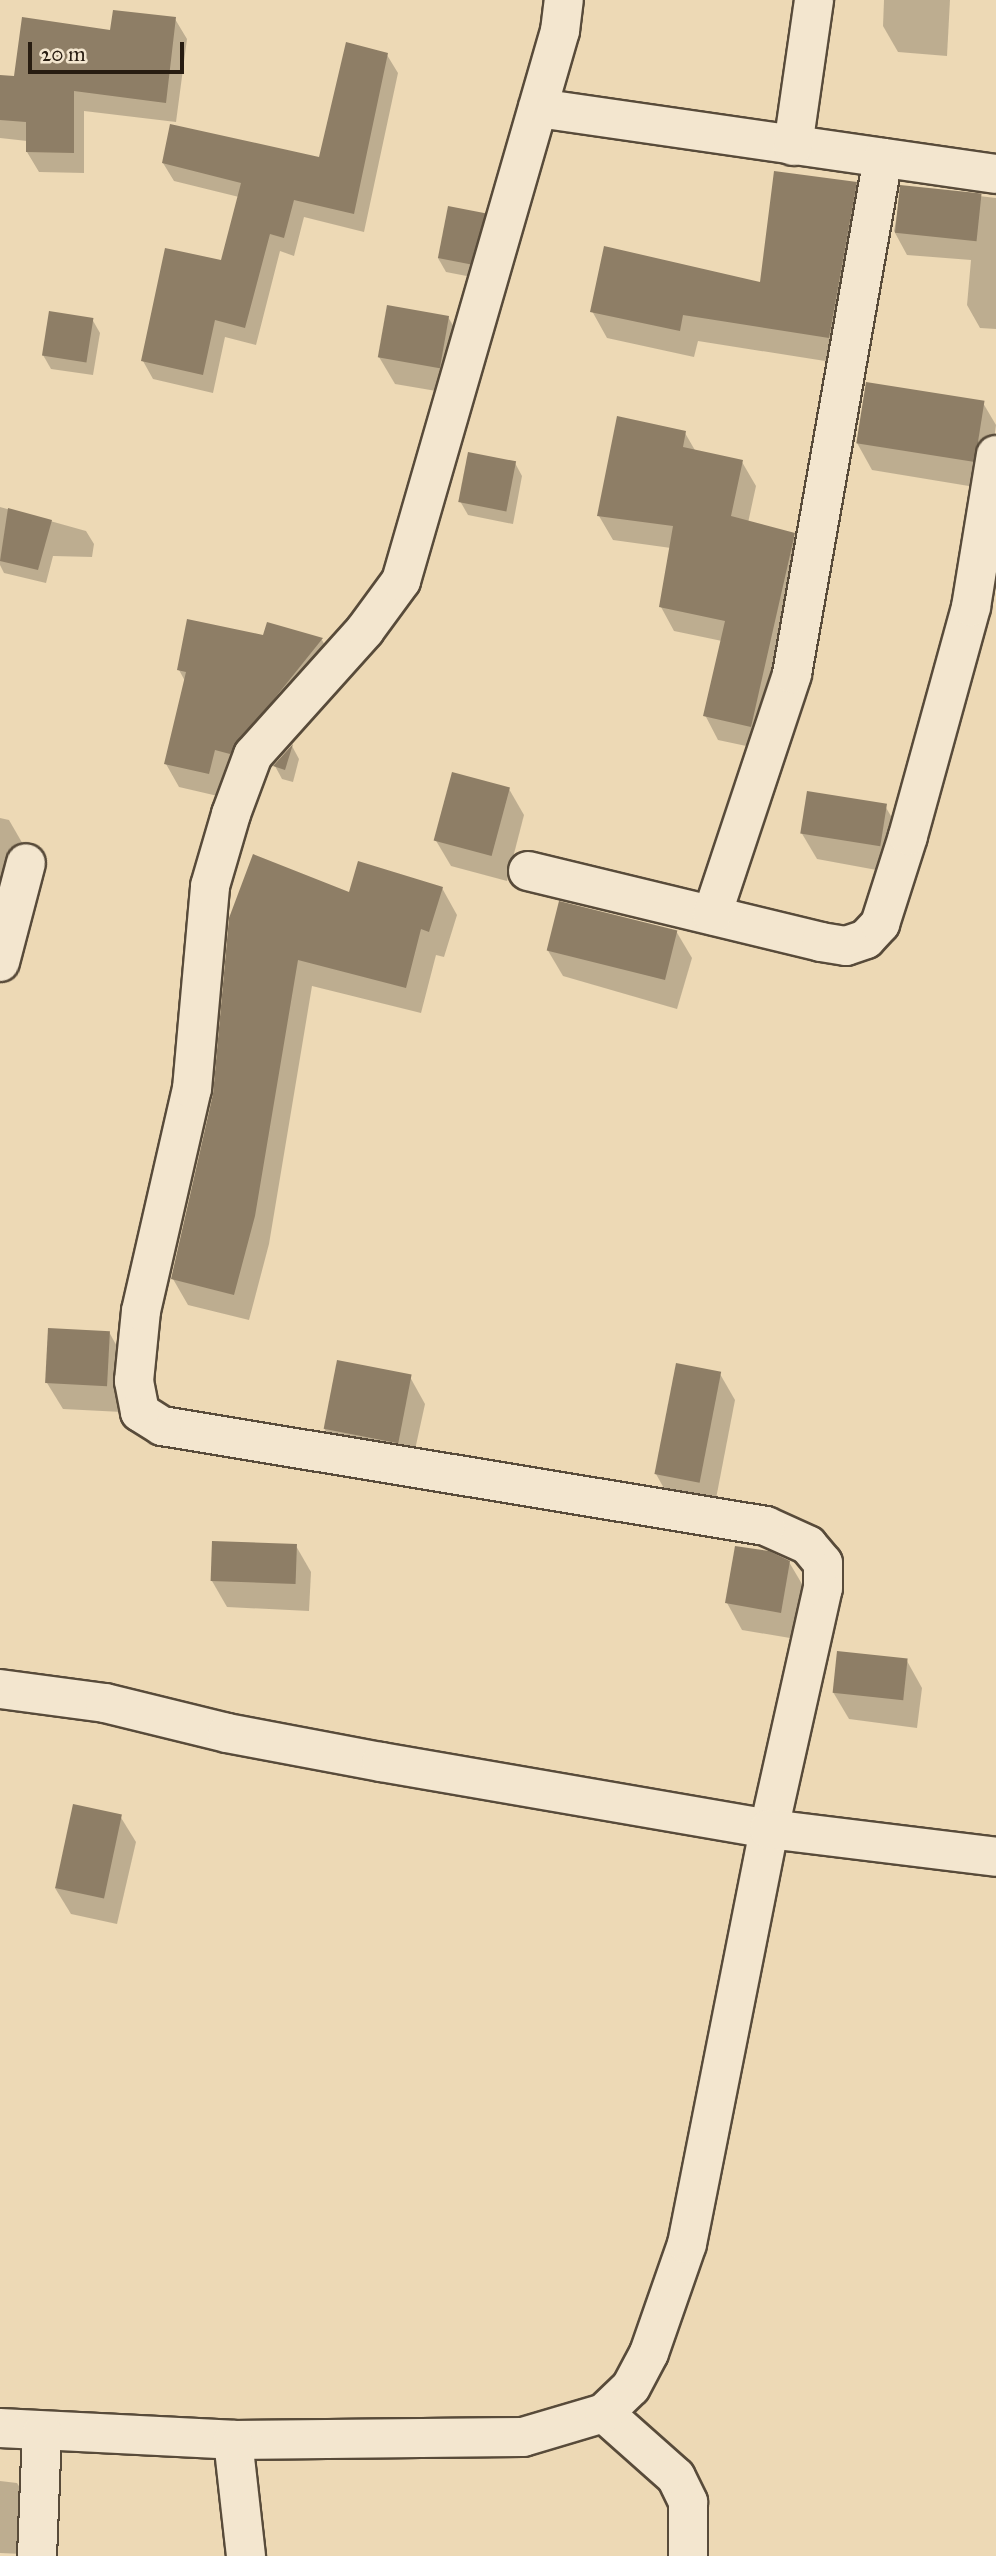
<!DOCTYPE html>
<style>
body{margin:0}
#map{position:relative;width:996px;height:2556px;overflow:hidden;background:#edd9b5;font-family:"IM FELL Great Primer",serif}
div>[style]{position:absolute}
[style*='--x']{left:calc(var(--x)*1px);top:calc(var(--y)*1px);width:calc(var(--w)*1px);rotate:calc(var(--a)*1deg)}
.shadow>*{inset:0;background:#0003}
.building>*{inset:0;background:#8e7e66;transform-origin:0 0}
.roads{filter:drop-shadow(2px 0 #584b3a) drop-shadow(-2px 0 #584b3a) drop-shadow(0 2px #584b3a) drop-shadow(0 -2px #584b3a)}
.street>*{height:38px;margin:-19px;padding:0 19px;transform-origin:19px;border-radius:19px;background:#f3e6cf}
span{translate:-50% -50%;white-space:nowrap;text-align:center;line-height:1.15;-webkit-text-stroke:6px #f3e6cf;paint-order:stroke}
.scale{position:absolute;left:28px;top:42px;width:156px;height:32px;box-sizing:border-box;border:4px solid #271c11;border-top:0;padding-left:9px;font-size:21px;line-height:24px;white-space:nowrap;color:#271c11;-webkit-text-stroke:5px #f3e6cf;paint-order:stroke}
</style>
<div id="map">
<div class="shadow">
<div style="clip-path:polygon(884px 0,950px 0,947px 56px,898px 52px,883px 26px)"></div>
<div style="clip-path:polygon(175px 19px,187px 39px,176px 122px,84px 111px,84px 173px,39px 172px,27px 152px,27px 141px,0 138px,0 76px,15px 78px,112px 32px)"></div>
<div style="clip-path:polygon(387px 55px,398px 73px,364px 232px,304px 217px,294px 256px,280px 251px,256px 345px,225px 337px,213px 393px,153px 379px,143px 361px,222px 262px,239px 197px,174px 181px,163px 163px,321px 159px)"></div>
<div style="clip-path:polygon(856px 183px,871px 210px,844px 364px,698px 341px,694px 357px,607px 338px,592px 311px,761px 284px)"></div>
<div style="clip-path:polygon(902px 187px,996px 198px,996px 329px,980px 328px,967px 305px,971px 260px,907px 255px,894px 231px)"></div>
<div style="clip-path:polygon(483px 215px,491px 228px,477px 278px,446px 272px,438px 258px)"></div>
<div style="clip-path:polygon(448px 317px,464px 344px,454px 394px,395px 384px,379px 357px)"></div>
<div style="clip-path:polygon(92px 319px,100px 333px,93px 375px,51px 369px,43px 355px)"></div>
<div style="clip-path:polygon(983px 403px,996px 425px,987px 489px,872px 470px,857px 443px)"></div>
<div style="clip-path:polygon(685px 433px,696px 452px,742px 462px,756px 486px,748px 523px,793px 535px,807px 559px,765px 750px,718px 740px,705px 715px,722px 641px,674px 631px,661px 607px,671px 548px,613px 540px,599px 516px)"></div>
<div style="clip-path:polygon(515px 463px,522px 476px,513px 524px,468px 515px,460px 501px)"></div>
<div style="clip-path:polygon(0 507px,86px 531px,94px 544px,92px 557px,53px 556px,46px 583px,4px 573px,0 565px)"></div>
<div style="clip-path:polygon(268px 624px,322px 640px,335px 663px,222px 797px,179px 787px,166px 764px,185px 681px,179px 670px,265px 637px)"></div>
<div style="clip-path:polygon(292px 746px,299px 759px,293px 782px,282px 779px,275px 766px)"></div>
<div style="clip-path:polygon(509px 789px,524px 815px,507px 881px,451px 866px,435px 839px)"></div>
<div style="clip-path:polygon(885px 806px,901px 833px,893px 873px,817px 859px,801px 832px)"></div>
<div style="clip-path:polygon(0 818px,9px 820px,24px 846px,0 895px)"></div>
<div style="clip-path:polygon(442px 888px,457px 915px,444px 957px,436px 955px,421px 1013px,312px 986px,269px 1244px,249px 1320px,188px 1305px,173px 1279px,215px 1094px,231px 918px,350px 894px)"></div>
<div style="clip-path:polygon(676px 931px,692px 958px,677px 1009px,563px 976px,547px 949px)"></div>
<div style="clip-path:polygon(109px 1332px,124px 1359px,122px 1412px,63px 1409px,47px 1383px)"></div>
<div style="clip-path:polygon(720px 1374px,735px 1400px,714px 1509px,671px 1501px,656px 1474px)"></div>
<div style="clip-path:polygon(410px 1377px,425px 1404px,411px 1468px,339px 1454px,324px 1428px)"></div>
<div style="clip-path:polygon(296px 1546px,311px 1572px,309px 1611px,227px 1607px,212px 1581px)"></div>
<div style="clip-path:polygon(789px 1562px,805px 1589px,796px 1639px,742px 1630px,727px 1603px)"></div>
<div style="clip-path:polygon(907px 1661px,922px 1688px,917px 1728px,849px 1719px,833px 1692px)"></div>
<div style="clip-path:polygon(120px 1816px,136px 1842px,117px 1924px,71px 1914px,55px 1888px)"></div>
<div style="clip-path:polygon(0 2481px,17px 2483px,25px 2496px,23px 2554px,0 2553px)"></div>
</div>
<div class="building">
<div style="clip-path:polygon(113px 10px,176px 17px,166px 103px,74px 91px,74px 153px,26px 152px,26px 122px,0 120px,0 75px,14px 76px,22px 17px,110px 30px)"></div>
<div style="clip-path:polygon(346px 42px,388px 53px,354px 214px,294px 200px,284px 238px,270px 234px,245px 328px,215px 320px,203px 375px,141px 361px,165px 248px,221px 260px,241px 183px,162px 163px,170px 124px,319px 157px)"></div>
<div style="clip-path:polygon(774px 171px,857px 182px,829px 338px,683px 315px,680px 331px,590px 312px,604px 246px,760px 282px)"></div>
<div style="left:900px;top:185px;width:82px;height:48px;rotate:6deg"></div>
<div style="left:448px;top:206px;width:38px;height:53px;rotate:11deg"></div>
<div style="left:387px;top:305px;width:63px;height:53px;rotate:10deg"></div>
<div style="left:49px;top:311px;width:45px;height:45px;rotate:9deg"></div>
<div style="left:866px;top:382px;width:120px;height:62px;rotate:9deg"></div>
<div style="clip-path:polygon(617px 416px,686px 431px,683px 447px,743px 460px,731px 516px,795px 533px,751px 727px,703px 716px,725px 621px,659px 607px,673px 526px,597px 516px)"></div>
<div style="left:468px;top:452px;width:49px;height:51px;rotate:11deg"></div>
<div style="clip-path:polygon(8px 508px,52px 520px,38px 570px,0 561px)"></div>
<div style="clip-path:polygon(187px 619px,263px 635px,267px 622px,323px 638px,230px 754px,215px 750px,209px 774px,164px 764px,186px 672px,177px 670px)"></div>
<div style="clip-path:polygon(293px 744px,285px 770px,273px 766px)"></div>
<div style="left:452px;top:772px;width:60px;height:71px;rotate:15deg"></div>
<div style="left:807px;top:791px;width:81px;height:43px;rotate:9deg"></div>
<div style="clip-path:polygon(253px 854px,349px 892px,358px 861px,443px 887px,429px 932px,421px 929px,406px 988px,298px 960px,255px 1216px,234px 1295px,171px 1279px,213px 1094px,229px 918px)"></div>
<div style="left:559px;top:901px;width:122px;height:51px;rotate:14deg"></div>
<div style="left:48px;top:1328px;width:62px;height:55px;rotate:3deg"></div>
<div style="left:337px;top:1360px;width:76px;height:70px;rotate:11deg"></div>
<div style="left:676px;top:1363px;width:46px;height:113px;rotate:11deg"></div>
<div style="left:212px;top:1541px;width:85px;height:40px;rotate:2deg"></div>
<div style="clip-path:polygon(735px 1546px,769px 1551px,790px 1561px,781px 1613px,725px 1603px)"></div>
<div style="left:837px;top:1651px;width:71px;height:42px;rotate:6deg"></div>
<div style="left:73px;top:1804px;width:50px;height:86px;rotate:12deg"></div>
</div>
<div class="roads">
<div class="street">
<div style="--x:538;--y:108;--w:463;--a:8.2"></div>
<div style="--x:793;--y:146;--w:148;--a:-81.8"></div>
<div style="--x:528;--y:871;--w:301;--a:13.6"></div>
<div style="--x:821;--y:942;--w:25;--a:9"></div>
<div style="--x:846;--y:946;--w:21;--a:-19"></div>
<div style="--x:866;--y:939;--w:21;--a:-47"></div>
<div style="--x:880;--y:924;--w:92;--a:-72.3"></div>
<div style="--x:908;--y:836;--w:238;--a:-74.6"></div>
<div style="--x:971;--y:607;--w:154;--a:-80.7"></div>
<div style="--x:712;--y:915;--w:254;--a:-71.6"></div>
<div style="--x:792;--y:674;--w:524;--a:-80"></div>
<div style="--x:0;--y:962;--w:102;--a:-75.3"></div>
<div style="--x:0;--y:1689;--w:106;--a:7.6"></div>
<div style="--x:105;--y:1703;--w:126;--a:13.8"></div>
<div style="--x:227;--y:1733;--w:157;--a:10.7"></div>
<div style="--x:381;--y:1762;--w:394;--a:9.8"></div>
<div style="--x:769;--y:1829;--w:247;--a:-77.4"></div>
<div style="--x:823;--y:1588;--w:25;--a:-90"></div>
<div style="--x:823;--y:1563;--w:23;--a:-130"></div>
<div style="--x:808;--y:1545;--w:46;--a:-155.7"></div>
<div style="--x:766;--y:1526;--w:612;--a:-170.6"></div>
<div style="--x:162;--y:1426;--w:26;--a:-148"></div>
<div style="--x:140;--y:1412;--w:32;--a:-101"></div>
<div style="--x:134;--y:1381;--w:70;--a:-84.3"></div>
<div style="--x:141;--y:1311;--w:228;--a:-77.1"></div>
<div style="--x:192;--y:1089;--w:204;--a:-84.9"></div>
<div style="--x:210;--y:886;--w:75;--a:-73.7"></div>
<div style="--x:231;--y:814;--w:63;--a:-69.6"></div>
<div style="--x:253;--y:755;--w:168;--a:-48.1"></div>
<div style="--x:365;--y:630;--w:61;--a:-53.7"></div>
<div style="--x:401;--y:581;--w:573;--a:-73.88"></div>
<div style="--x:560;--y:31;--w:31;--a:-83"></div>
<div style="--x:604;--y:2413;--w:96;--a:41.6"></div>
<div style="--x:676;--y:2477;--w:28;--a:64"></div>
<div style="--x:688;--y:2502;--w:54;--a:90"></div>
<div style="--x:0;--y:2428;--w:233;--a:2.9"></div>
<div style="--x:233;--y:2440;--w:290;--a:-0.6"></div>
<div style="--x:523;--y:2437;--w:84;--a:-16.5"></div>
<div style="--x:604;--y:2413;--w:37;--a:-44"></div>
<div style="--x:631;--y:2387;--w:38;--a:-62"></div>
<div style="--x:649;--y:2353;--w:115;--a:-70.8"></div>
<div style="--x:687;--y:2244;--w:423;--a:-78.8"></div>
<div style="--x:769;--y:1829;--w:229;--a:7"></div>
<div style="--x:233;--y:2440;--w:117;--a:83.6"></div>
<div style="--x:37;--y:2556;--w:124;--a:-87.7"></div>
</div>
</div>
<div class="scale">20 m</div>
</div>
